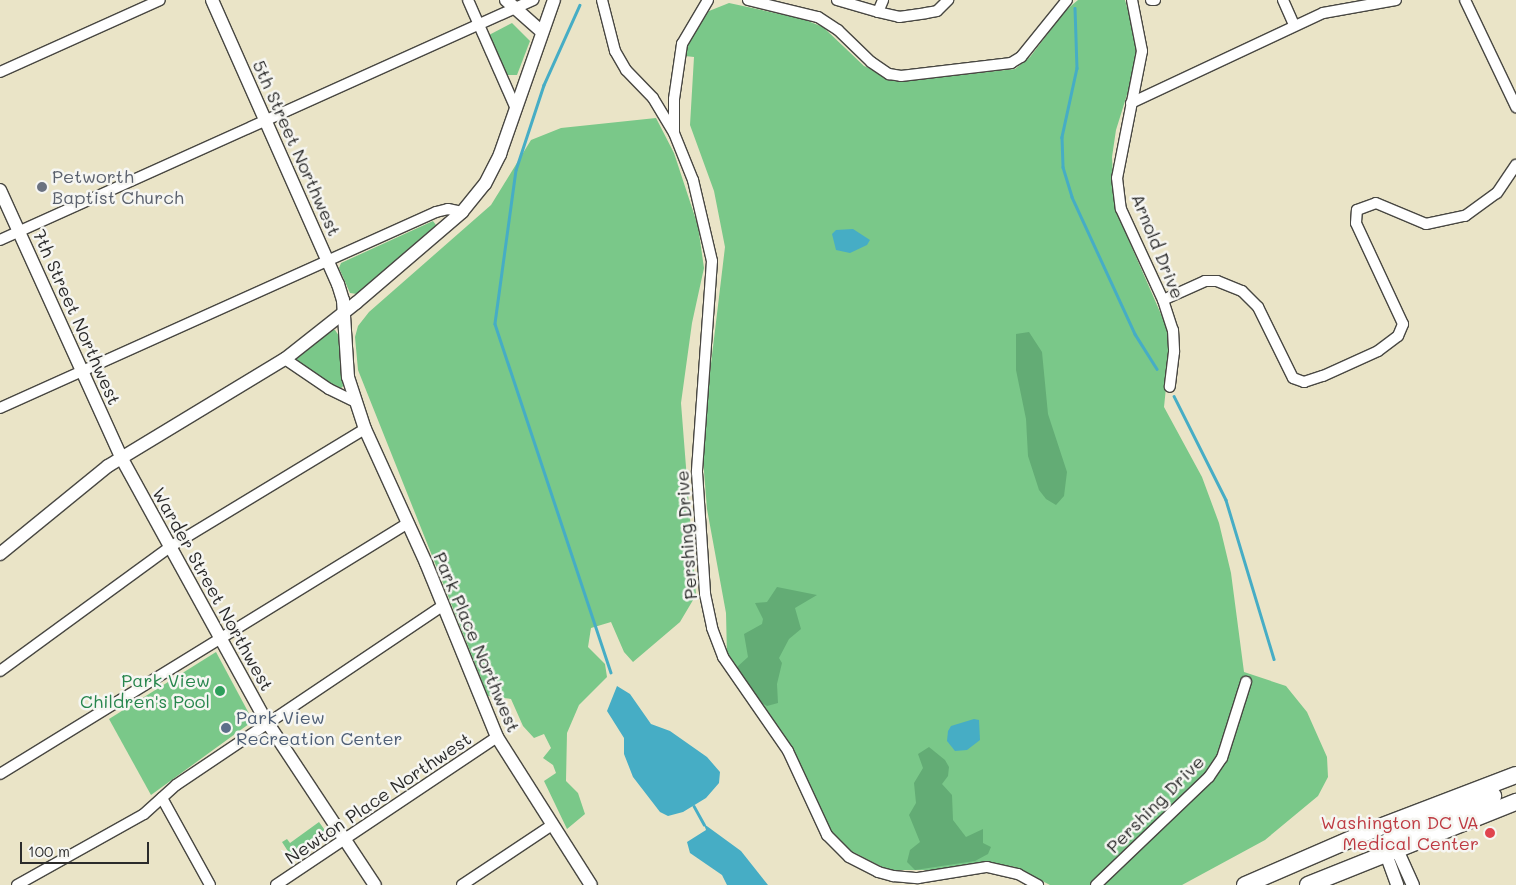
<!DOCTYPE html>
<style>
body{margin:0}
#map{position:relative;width:1516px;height:885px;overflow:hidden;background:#eae4c7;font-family:Mali,sans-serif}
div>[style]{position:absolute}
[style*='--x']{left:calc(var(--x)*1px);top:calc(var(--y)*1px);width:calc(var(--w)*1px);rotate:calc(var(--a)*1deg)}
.green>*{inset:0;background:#7ac889}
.forest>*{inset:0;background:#63ac75}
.water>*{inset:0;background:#46adc5}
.stream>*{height:2.5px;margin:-1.25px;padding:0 1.25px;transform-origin:1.25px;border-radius:1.25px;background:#46adc5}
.roads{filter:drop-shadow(1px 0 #484742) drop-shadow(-1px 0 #484742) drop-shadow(0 1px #484742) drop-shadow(0 -1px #484742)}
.minor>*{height:10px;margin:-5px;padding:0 5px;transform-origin:5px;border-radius:5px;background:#fff}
.tertiary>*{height:12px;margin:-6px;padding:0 6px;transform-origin:6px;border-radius:6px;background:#fff}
.primary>*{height:16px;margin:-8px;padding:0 8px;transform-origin:8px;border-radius:8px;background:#fff}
.dots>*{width:14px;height:14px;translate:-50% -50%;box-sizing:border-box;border:2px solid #f6f6f2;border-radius:50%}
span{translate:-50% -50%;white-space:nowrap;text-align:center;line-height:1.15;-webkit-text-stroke:5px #f6f6f2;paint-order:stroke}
.street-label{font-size:18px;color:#2b2b2b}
.worship-label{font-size:18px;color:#5b616d}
.left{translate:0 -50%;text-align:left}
.leisure-label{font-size:18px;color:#27864d}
.right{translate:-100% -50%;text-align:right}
.service-label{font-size:18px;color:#4e5e75}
.health-label{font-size:18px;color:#be3a42}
.scale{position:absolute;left:20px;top:842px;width:129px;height:22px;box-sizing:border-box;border:2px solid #2b2b2b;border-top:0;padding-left:6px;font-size:15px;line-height:18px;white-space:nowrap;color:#2b2b2b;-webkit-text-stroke:4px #f6f6f2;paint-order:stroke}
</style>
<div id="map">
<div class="green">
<div style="clip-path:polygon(1078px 0,1125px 0,1137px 42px,1135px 69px,1116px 130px,1112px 157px,1114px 195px,1120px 220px,1167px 328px,1170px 349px,1164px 407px,1202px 477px,1219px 523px,1231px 573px,1244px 672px,1286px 686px,1307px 712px,1327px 757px,1328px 777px,1318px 796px,1265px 840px,1182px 885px,1050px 885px,1015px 867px,981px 862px,933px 870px,888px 870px,843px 847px,831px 831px,786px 740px,727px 657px,726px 613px,707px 509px,703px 459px,704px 422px,725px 247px,714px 191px,690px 125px,694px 57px,685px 56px,689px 40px,709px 11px,729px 3px,803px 19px,823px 27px,864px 66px,895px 79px,922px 79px,1015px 69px,1030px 57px,1065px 11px)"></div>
<div style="clip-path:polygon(512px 23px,530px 41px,517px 75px,507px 75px,489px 35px)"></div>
<div style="clip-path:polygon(656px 118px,674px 153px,698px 226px,704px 268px,692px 323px,681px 403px,696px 595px,680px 622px,633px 662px,624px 652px,611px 622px,591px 628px,588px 647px,605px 664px,607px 677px,579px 705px,567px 733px,566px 781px,578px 793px,585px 814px,567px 829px,544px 781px,556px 773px,553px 765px,543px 758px,551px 748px,544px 734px,534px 738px,523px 726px,511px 699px,488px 696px,486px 691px,358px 370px,355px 337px,358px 326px,369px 312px,491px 205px,531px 140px,561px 128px)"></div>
<div style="clip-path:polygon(433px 221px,436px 225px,373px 280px,357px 294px,350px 293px,339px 268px,341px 263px)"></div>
<div style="clip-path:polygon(330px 330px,335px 330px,339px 336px,343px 386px,340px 390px,295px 360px)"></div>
<div style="clip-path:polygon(216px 652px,253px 721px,151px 795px,109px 719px)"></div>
<div style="clip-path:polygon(319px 822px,329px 836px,291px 856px,282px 842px,287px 839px,290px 843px)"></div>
</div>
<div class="forest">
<div style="clip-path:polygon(1029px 332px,1042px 352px,1048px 414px,1067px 472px,1064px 496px,1056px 505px,1046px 499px,1039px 490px,1028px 456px,1026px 419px,1016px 370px,1016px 334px)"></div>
<div style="clip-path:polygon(777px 587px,817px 595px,795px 608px,801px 629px,789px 639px,779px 658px,782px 663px,777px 684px,778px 703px,767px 706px,759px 701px,736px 668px,748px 657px,744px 634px,762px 624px,763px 619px,755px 603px,767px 602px)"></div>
<div style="clip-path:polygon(929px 747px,945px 760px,949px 767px,948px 776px,942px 784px,952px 795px,953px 820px,966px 837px,983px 829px,983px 843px,991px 847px,988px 854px,975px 861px,915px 870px,907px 862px,910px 850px,920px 842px,909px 815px,916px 803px,914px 783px,923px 768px,918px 754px)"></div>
</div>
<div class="water">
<div style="clip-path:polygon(853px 229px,870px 240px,867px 245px,850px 253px,836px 250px,832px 234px,836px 230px)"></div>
<div style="clip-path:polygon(617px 686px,630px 694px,651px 724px,670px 731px,707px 757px,720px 772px,719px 783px,706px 798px,683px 812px,668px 816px,660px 812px,633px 777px,624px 754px,624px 738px,607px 711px)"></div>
<div style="clip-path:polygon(974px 719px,979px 720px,980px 740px,967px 750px,955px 751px,947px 741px,948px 731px,951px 726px)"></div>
<div style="clip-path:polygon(704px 824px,741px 851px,768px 885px,727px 885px,722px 875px,690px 853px,687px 842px,706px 830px)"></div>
</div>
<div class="stream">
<div style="--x:580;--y:5;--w:88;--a:114.2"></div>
<div style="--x:544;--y:85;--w:89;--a:108.2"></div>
<div style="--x:516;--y:170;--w:155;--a:97.8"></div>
<div style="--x:495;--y:324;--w:367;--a:71.6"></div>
<div style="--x:1075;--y:8;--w:60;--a:88.1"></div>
<div style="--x:1077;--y:68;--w:71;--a:102.3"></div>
<div style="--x:1062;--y:137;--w:30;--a:88"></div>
<div style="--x:1063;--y:167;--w:31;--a:73"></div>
<div style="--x:1072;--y:197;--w:151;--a:65.3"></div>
<div style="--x:1135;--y:334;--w:41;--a:57.8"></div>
<div style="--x:1174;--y:396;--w:116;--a:63.4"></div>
<div style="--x:1226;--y:500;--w:166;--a:73.2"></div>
<div style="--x:694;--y:806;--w:21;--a:61"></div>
</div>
<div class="roads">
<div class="minor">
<div style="--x:468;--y:0;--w:119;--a:66.2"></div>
<div style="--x:602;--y:0;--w:53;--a:75.7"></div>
<div style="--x:615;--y:51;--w:22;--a:60"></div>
<div style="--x:626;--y:70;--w:39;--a:46"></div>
<div style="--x:653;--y:98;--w:41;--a:59"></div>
<div style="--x:674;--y:133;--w:51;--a:68"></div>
<div style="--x:693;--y:180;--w:83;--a:76.8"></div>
<div style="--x:712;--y:261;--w:212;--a:94.1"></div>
<div style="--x:697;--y:472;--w:122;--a:86.2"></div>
<div style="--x:705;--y:594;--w:35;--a:78"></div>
<div style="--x:712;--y:628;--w:31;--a:69"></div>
<div style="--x:723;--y:657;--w:114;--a:55.3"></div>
<div style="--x:788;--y:751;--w:93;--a:65.1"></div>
<div style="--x:827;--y:835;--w:31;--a:45"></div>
<div style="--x:849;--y:857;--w:33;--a:27"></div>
<div style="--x:878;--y:872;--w:16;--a:15"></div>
<div style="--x:893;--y:876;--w:25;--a:5"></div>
<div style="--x:918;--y:878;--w:70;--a:-9.1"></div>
<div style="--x:987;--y:867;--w:32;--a:13"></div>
<div style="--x:1018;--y:874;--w:23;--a:29"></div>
<div style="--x:748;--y:0;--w:72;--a:13.7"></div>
<div style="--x:818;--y:17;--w:24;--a:33"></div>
<div style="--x:838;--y:30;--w:46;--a:44.1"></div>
<div style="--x:871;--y:62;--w:22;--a:34"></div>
<div style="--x:889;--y:74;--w:12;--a:9"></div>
<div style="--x:901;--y:76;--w:111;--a:-6.7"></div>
<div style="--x:1011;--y:63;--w:12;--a:-31"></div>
<div style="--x:1021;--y:57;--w:73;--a:-51.1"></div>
<div style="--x:837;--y:0;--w:43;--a:16.3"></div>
<div style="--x:878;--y:12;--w:13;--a:-67"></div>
<div style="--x:1132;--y:0;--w:52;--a:78.9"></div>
<div style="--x:1142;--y:51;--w:129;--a:101.1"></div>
<div style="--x:1117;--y:178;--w:31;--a:83"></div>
<div style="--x:1121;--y:209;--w:100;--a:65.2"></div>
<div style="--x:1163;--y:300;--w:32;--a:72"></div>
<div style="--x:1173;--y:330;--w:22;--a:87"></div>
<div style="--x:1174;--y:352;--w:35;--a:97"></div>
<div style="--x:1151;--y:0;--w:4;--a:0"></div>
<div style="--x:1283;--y:0;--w:27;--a:66"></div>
<div style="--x:1465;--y:0;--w:119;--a:64.5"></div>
<div style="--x:878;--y:12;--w:22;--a:13"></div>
<div style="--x:899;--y:17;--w:27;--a:-8"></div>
<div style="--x:926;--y:13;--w:11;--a:-10"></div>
<div style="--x:937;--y:11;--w:16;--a:-45"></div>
<div style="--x:0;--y:72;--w:175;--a:-24.2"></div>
<div style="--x:1131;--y:103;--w:212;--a:-25.1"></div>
<div style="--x:1323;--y:13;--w:74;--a:-10.1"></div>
<div style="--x:674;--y:132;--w:33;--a:-90"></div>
<div style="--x:674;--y:99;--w:56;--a:-81.7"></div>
<div style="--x:682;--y:44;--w:51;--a:-59.4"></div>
<div style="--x:0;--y:240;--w:585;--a:-24.24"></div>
<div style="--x:1163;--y:300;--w:46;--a:-24.3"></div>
<div style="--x:1205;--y:281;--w:12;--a:0"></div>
<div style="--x:1217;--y:281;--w:27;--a:22"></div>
<div style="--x:1242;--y:291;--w:23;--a:45"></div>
<div style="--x:1258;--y:307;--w:79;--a:63.8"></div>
<div style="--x:1293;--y:378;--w:12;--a:20"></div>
<div style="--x:1304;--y:382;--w:20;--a:-18"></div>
<div style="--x:1323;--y:376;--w:60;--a:-24.4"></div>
<div style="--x:1378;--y:351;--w:25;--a:-37"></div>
<div style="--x:1398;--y:336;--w:13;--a:-67"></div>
<div style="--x:1403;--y:324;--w:111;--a:-115"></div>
<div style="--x:1356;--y:223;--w:13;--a:-86"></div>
<div style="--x:1357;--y:210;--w:20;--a:-20"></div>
<div style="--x:1376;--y:203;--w:54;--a:22.8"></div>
<div style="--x:1426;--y:224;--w:40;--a:-12"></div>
<div style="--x:1465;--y:216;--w:39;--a:-36"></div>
<div style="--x:1497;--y:193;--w:34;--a:-56"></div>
<div style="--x:285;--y:359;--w:53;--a:34.3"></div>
<div style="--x:329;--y:389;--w:28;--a:26"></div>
<div style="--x:0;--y:408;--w:478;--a:-24.2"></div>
<div style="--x:436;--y:212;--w:12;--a:-14"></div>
<div style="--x:448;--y:209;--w:14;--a:12"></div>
<div style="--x:0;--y:671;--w:210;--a:-36.1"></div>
<div style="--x:170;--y:547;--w:228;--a:-31.2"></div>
<div style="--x:0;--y:774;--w:477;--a:-31.6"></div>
<div style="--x:162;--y:798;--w:99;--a:61.1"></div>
<div style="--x:17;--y:885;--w:145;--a:-29.2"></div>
<div style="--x:144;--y:814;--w:43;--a:-42.2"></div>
<div style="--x:176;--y:785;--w:321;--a:-33.9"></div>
<div style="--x:276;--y:885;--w:266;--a:-33.8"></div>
<div style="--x:462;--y:885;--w:108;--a:-33.7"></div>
<div style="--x:1096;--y:885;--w:156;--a:-43.7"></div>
<div style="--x:1209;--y:777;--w:23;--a:-56"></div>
<div style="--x:1222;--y:758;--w:80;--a:-72.5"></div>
</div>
<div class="tertiary">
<div style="--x:212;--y:0;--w:311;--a:66.1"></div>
<div style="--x:338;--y:284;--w:17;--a:73"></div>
<div style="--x:343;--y:300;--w:77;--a:86.3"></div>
<div style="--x:348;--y:377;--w:55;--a:71.9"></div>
<div style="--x:365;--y:429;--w:147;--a:65.5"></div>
<div style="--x:426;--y:563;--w:188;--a:67.8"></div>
<div style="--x:497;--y:737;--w:175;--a:57.6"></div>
<div style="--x:506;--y:0;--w:48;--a:41.6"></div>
<div style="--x:0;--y:190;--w:295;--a:65.6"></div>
<div style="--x:122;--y:459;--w:297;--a:61.2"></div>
<div style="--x:265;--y:719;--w:199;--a:56.5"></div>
<div style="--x:0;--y:554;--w:139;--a:-39.2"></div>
<div style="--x:108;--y:466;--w:207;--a:-31.2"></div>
<div style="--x:285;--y:359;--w:90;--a:-38.3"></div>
<div style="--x:356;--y:303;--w:140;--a:-40.6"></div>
<div style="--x:462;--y:212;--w:36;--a:-51"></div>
<div style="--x:485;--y:184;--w:34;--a:-63"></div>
<div style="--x:500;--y:154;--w:163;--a:-70.7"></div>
<div style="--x:1394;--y:843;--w:46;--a:65.7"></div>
<div style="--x:1386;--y:854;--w:33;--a:70"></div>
</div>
<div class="primary">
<div style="--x:1386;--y:854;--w:11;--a:-85"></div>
<div style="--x:1387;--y:843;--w:10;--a:-45"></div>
<div style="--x:1394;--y:836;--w:107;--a:-22"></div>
<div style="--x:1245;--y:885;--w:138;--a:-23.4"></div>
<div style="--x:1372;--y:830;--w:154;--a:-20.9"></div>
<div style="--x:1308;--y:885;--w:224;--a:-21.8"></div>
</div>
</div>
<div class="dots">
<div style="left:42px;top:187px;background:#6b7280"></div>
<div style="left:220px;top:691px;background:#2e9e5b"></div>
<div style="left:226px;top:728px;background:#5c6f8a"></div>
<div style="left:1490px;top:833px;background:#e0444e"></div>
</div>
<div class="street-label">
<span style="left:297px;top:148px;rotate:66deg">5th Street Northwest</span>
<span style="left:1158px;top:246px;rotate:68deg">Arnold Drive</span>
<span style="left:77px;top:317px;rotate:66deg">7th Street Northwest</span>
<span style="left:686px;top:535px;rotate:-94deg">Pershing Drive</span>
<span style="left:213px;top:589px;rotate:61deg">Warder Street Northwest</span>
<span style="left:477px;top:642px;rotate:67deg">Park Place Northwest</span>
<span style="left:378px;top:798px;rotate:-34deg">Newton Place Northwest</span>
<span style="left:1155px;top:804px;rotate:-45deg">Pershing Drive</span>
</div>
<div class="worship-label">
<span class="left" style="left:52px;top:187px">Petworth<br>Baptist Church</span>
</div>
<div class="leisure-label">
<span class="right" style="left:210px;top:691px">Park View<br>Children's Pool</span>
</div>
<div class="service-label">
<span class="left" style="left:236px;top:728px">Park View<br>Recreation Center</span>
</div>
<div class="health-label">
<span class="right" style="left:1479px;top:833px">Washington DC VA<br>Medical Center</span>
</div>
<div class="scale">100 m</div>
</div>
